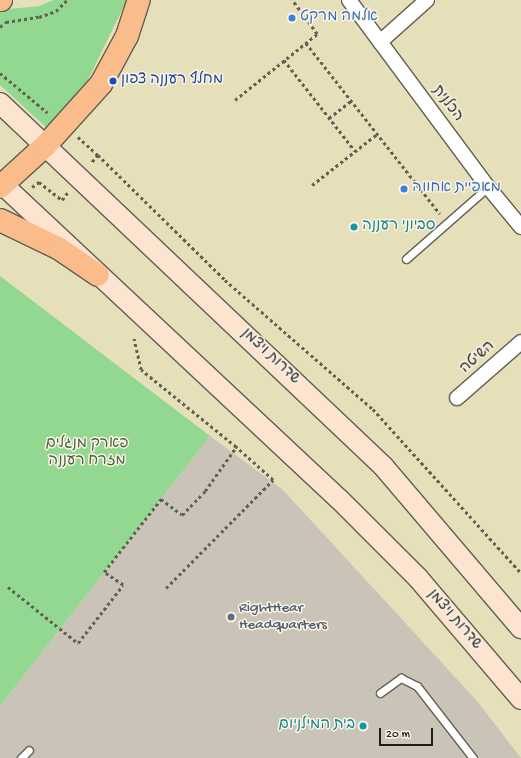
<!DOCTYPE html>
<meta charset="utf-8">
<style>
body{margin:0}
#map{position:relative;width:521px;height:758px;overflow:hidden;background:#e5dfba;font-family:"Gochi Hand","Playpen Sans Hebrew",sans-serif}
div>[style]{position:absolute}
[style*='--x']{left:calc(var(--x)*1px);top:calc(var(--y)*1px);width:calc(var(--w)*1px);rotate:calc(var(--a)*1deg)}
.industrial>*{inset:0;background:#cac3b8}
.green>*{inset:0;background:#93d891}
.path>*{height:2.5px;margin-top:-1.25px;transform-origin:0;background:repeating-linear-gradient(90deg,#626053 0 3px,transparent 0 6px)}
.roads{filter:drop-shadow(1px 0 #626053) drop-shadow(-1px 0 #626053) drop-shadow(0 1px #626053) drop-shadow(0 -1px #626053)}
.service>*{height:7px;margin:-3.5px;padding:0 3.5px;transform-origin:3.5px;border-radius:3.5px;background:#fff}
.minor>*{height:14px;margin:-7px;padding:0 7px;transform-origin:7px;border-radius:7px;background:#fff}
.secondary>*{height:20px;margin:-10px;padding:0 10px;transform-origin:10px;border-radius:10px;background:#fde4d1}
.trunk>*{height:22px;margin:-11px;padding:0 11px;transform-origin:11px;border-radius:11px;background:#fabc8b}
.dots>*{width:11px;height:11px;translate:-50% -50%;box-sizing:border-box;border:2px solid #fcf5e5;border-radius:50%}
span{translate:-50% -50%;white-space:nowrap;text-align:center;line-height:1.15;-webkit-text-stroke:3px #fcf5e5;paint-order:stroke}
.shop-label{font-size:15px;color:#366cbe}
.left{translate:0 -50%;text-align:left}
.transit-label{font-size:15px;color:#164399}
.street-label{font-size:15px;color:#1c1c1c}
.culture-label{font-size:15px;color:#0d838f}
.right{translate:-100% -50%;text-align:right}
.park-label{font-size:15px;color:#465e45}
.service-label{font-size:15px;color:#4e5e75}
.scale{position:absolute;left:379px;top:728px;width:54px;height:18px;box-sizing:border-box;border:2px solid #1c1c1c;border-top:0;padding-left:5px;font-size:12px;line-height:14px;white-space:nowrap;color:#1c1c1c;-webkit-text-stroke:3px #fcf5e5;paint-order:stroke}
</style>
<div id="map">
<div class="industrial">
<div style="clip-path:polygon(210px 436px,283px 490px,477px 701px,521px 758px,0 758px,0 706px)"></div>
</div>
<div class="green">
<div style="clip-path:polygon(54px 0,127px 0,81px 94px,48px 129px,0 85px,0 10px,39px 6px)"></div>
<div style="clip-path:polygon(0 276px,210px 436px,0 706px)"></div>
</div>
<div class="path">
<div style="--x:0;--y:27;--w:8;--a:-40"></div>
<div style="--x:6;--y:22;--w:33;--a:-9"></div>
<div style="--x:39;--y:17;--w:18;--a:-19"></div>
<div style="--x:56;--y:11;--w:16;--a:-45"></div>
<div style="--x:306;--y:43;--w:217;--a:51.9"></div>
<div style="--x:284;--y:60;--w:115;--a:52"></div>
<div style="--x:0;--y:73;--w:62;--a:39.8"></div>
<div style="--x:235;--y:100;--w:105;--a:-38.8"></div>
<div style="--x:317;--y:34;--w:42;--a:-126.3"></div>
<div style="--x:329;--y:118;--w:28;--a:-38"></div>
<div style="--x:78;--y:137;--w:27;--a:42"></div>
<div style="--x:98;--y:155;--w:11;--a:128"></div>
<div style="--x:98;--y:155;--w:178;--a:44.5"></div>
<div style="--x:225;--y:280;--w:196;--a:41.1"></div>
<div style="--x:373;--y:409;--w:221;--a:47.9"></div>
<div style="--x:312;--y:185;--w:83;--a:-38.1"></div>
<div style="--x:32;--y:187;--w:9;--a:-36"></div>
<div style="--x:39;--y:182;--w:29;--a:38"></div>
<div style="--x:62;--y:200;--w:9;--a:-54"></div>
<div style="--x:8;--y:587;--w:90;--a:38.7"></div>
<div style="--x:78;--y:643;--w:73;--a:-52.2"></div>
<div style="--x:123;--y:585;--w:23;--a:-146"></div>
<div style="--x:104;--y:572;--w:93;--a:-52"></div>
<div style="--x:161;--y:499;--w:26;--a:37"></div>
<div style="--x:182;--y:515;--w:33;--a:-46"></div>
<div style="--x:205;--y:491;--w:54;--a:-54.8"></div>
<div style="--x:236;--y:447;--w:122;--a:-141"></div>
<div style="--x:141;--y:370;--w:32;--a:-103"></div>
<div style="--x:166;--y:588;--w:152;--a:-45.3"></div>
<div style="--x:273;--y:480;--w:50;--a:-138.3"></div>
</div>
<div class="roads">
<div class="service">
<div style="--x:406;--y:259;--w:109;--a:-41.3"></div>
<div style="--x:380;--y:693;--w:26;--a:-36"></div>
<div style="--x:401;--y:678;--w:18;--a:27"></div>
<div style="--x:417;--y:686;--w:91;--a:52.1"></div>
<div style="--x:21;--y:758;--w:11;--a:-45"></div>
</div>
<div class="minor">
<div style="--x:349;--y:0;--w:233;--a:53.4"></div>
<div style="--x:488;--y:187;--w:52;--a:50.5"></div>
<div style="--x:380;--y:42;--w:63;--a:-41.8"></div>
<div style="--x:457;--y:398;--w:85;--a:-41.2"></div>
</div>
<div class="secondary">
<div style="--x:0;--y:103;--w:528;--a:43.46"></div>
<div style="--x:383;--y:466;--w:213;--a:49.6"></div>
<div style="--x:0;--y:182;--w:464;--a:43.1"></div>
<div style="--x:339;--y:499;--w:112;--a:45"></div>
<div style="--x:418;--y:578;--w:159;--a:49.6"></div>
</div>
<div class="trunk">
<div style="--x:0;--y:0;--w:1;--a:0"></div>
<div style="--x:0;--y:187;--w:62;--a:-42.4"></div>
<div style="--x:46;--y:145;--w:82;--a:-48"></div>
<div style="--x:101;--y:84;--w:55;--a:-61.6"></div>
<div style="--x:127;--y:36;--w:38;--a:-72"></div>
<div style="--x:0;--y:220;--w:64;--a:25.8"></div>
<div style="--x:58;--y:248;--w:48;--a:34"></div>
</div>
</div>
<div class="dots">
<div style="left:292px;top:18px;background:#3f7fe0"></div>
<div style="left:113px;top:81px;background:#1a4fb4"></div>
<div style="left:404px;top:189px;background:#3f7fe0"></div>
<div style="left:354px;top:227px;background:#0f9aa8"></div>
<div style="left:231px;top:617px;background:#5c6f8a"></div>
<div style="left:363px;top:726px;background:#0f9aa8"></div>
</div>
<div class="shop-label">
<span class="left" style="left:300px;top:18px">אלמה מרקט</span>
<span class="left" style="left:412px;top:189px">מאפיית אחווה</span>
</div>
<div class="transit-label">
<span class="left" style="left:121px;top:81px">מחלף רעננה צפון</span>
</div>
<div class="street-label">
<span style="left:447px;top:104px;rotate:53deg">הכלנית</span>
<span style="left:270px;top:357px;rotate:43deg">שדרות ויצמן</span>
<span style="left:478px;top:358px;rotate:-42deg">השיטה</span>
<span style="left:454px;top:620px;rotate:49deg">שדרות ויצמן</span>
</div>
<div class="culture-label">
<span class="left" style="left:362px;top:227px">סביוני רעננה</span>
<span class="right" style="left:355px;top:726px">בית המילניום</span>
</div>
<div class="park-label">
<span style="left:87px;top:453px">פארק מנגלים<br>מזרח רעננה</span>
</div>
<div class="service-label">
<span class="left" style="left:239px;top:617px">RightHear<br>Headquarters</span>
</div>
<div class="scale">20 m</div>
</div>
